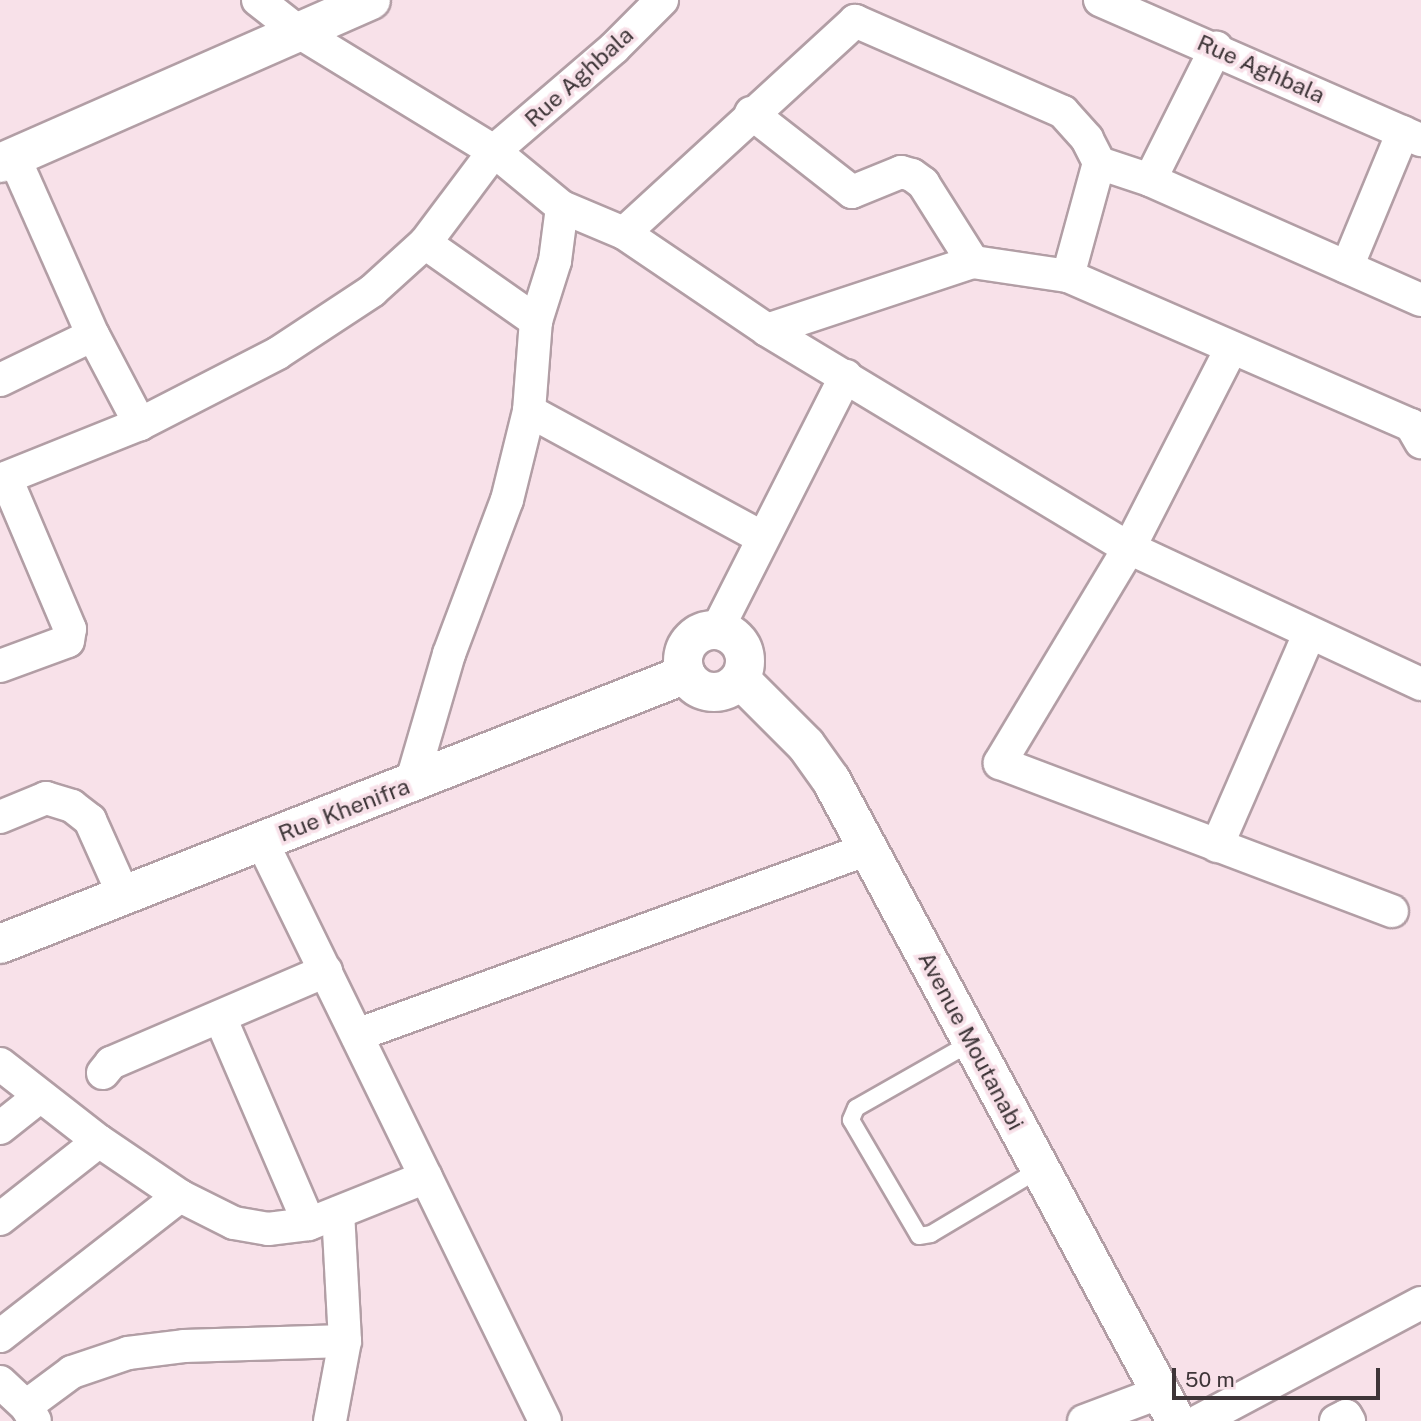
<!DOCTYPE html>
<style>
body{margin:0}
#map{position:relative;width:1421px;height:1421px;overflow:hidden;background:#f8e1e9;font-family:"Public Sans",sans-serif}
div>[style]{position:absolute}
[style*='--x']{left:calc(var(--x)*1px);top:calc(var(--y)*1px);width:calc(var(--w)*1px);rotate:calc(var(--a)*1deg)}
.roads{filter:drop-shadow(2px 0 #b29ea5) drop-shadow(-2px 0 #b29ea5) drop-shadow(0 2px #b29ea5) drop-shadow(0 -2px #b29ea5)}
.service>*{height:16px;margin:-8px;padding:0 8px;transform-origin:8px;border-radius:8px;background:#fff}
.minor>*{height:32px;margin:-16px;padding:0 16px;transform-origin:16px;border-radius:16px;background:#fff}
.tertiary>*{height:38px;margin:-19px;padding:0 19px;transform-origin:19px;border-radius:19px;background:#fff}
.tertiary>.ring{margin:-19px;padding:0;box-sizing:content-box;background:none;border:38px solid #fff;border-radius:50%}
.secondary>*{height:38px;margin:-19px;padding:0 19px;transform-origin:19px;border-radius:19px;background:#fff}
span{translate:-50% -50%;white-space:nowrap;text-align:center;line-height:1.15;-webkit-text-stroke:7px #f8e1e9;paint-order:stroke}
.street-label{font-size:23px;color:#3e3538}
.scale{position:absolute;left:1172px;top:1368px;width:208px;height:32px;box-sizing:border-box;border:4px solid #3e3538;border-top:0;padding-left:9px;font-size:21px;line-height:24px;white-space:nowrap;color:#3e3538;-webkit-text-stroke:5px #f8e1e9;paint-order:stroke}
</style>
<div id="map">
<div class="roads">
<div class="service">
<div style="--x:972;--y:1042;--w:133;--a:150.4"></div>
<div style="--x:856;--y:1108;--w:13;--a:113"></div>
<div style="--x:851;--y:1120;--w:134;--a:59.6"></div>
<div style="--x:919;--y:1236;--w:12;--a:-9"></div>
<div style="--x:931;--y:1234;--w:127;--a:-30.8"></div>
</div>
<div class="minor">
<div style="--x:258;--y:0;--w:52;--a:38"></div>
<div style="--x:299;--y:32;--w:228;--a:31.4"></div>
<div style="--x:494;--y:151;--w:88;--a:39.5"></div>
<div style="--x:562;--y:207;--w:67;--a:22.8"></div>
<div style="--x:624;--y:233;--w:173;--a:34.1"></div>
<div style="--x:767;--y:330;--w:423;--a:31.1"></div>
<div style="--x:1129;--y:548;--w:322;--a:25"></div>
<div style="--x:1100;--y:0;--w:350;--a:23.6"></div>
<div style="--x:751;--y:113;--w:128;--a:38"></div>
<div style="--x:852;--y:192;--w:53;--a:-22.2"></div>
<div style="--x:901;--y:172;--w:11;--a:15"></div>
<div style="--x:912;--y:175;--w:14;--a:36"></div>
<div style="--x:923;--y:183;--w:93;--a:57.7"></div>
<div style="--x:14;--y:157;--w:195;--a:66.1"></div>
<div style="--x:93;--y:335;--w:101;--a:62.2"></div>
<div style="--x:1150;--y:180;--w:148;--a:-63.4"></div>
<div style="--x:624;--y:233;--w:314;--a:-42.5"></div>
<div style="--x:855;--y:21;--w:227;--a:23.6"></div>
<div style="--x:1063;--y:112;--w:36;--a:48"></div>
<div style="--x:1087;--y:139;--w:27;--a:63"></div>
<div style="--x:425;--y:243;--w:136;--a:35.1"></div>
<div style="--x:1347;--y:267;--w:146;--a:-67.5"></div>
<div style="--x:1068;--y:276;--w:117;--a:-74.7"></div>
<div style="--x:1099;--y:163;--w:54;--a:18.4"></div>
<div style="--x:1150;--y:180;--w:296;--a:23.9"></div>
<div style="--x:767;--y:330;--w:217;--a:-18.3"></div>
<div style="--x:973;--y:262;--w:96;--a:8.4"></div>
<div style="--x:1068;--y:276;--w:374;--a:23.5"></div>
<div style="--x:1411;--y:425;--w:20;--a:60"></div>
<div style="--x:1231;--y:349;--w:224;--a:117.1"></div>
<div style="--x:1129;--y:548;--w:251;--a:121"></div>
<div style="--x:1000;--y:763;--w:419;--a:20.7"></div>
<div style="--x:0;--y:380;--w:103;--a:-25.8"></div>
<div style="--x:529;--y:411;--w:266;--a:28.5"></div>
<div style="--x:0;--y:480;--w:151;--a:-21.8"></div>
<div style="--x:140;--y:424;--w:155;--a:-27.2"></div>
<div style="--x:278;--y:353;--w:113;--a:-33.4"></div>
<div style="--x:372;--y:291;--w:72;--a:-42.2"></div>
<div style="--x:425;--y:243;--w:115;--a:-53.1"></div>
<div style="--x:494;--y:151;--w:158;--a:-40.6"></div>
<div style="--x:614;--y:48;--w:68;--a:-45"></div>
<div style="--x:717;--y:630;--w:285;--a:-63.1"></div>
<div style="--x:0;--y:666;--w:72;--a:-20.2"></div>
<div style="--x:68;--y:641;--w:12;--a:-81"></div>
<div style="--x:70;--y:629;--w:164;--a:-113"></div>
<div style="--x:411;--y:784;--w:135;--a:-73.7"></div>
<div style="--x:449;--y:654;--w:165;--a:-69.4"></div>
<div style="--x:507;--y:500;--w:92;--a:-76.1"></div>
<div style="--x:529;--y:411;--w:90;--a:-85.6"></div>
<div style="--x:536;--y:321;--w:63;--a:-72.4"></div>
<div style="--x:555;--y:261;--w:54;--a:-82.6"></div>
<div style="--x:0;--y:817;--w:50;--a:-22.4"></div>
<div style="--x:46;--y:798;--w:27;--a:17"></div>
<div style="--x:72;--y:806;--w:23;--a:38"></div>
<div style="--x:90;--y:820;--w:83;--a:65.9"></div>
<div style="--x:262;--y:842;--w:644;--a:63.95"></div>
<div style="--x:1217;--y:846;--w:231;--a:-66.5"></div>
<div style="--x:220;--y:1017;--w:225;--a:66.7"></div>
<div style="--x:357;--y:1035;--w:544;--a:-20"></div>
<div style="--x:0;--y:1064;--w:125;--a:37.9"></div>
<div style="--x:99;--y:1141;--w:98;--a:34.2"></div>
<div style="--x:180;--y:1196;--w:60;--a:26.6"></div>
<div style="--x:234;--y:1223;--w:35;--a:10"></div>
<div style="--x:268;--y:1229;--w:41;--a:-7"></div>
<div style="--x:309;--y:1224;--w:126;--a:-21.9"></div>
<div style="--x:103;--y:1073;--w:13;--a:-51"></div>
<div style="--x:111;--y:1063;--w:234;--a:-23.2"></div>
<div style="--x:0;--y:1128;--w:50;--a:-38.5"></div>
<div style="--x:0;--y:1219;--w:126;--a:-38.2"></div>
<div style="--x:0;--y:1336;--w:228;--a:-37.9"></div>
<div style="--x:0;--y:1382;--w:35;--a:43"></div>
<div style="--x:26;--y:1406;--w:17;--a:59"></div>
<div style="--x:26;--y:1406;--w:57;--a:-36.5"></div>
<div style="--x:72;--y:1372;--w:59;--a:-18.7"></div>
<div style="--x:128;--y:1353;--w:56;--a:-7.1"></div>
<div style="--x:184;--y:1346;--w:161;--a:-1.8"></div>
<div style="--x:330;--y:1421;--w:81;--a:-79.4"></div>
<div style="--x:345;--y:1341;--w:128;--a:-93.1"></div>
<div style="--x:1084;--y:1421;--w:82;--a:-20.6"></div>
<div style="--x:1199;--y:1421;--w:251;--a:-28"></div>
<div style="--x:1336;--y:1421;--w:11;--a:-27"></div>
<div style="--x:1346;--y:1416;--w:6;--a:59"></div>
</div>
<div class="tertiary">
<div class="ring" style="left:683px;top:630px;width:24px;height:24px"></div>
<div style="--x:740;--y:679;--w:93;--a:45"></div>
<div style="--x:806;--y:745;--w:43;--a:54.5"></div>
<div style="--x:831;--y:780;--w:728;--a:61.71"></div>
<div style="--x:0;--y:944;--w:737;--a:-21.48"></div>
</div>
<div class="secondary">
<div style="--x:0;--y:163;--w:405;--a:-23.7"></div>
</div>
</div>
<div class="street-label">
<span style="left:1261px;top:69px;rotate:24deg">Rue Aghbala</span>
<span style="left:579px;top:77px;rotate:-42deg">Rue Aghbala</span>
<span style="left:344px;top:810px;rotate:-21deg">Rue Khenifra</span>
<span style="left:971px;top:1041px;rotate:62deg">Avenue Moutanabi</span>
</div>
<div class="scale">50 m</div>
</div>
